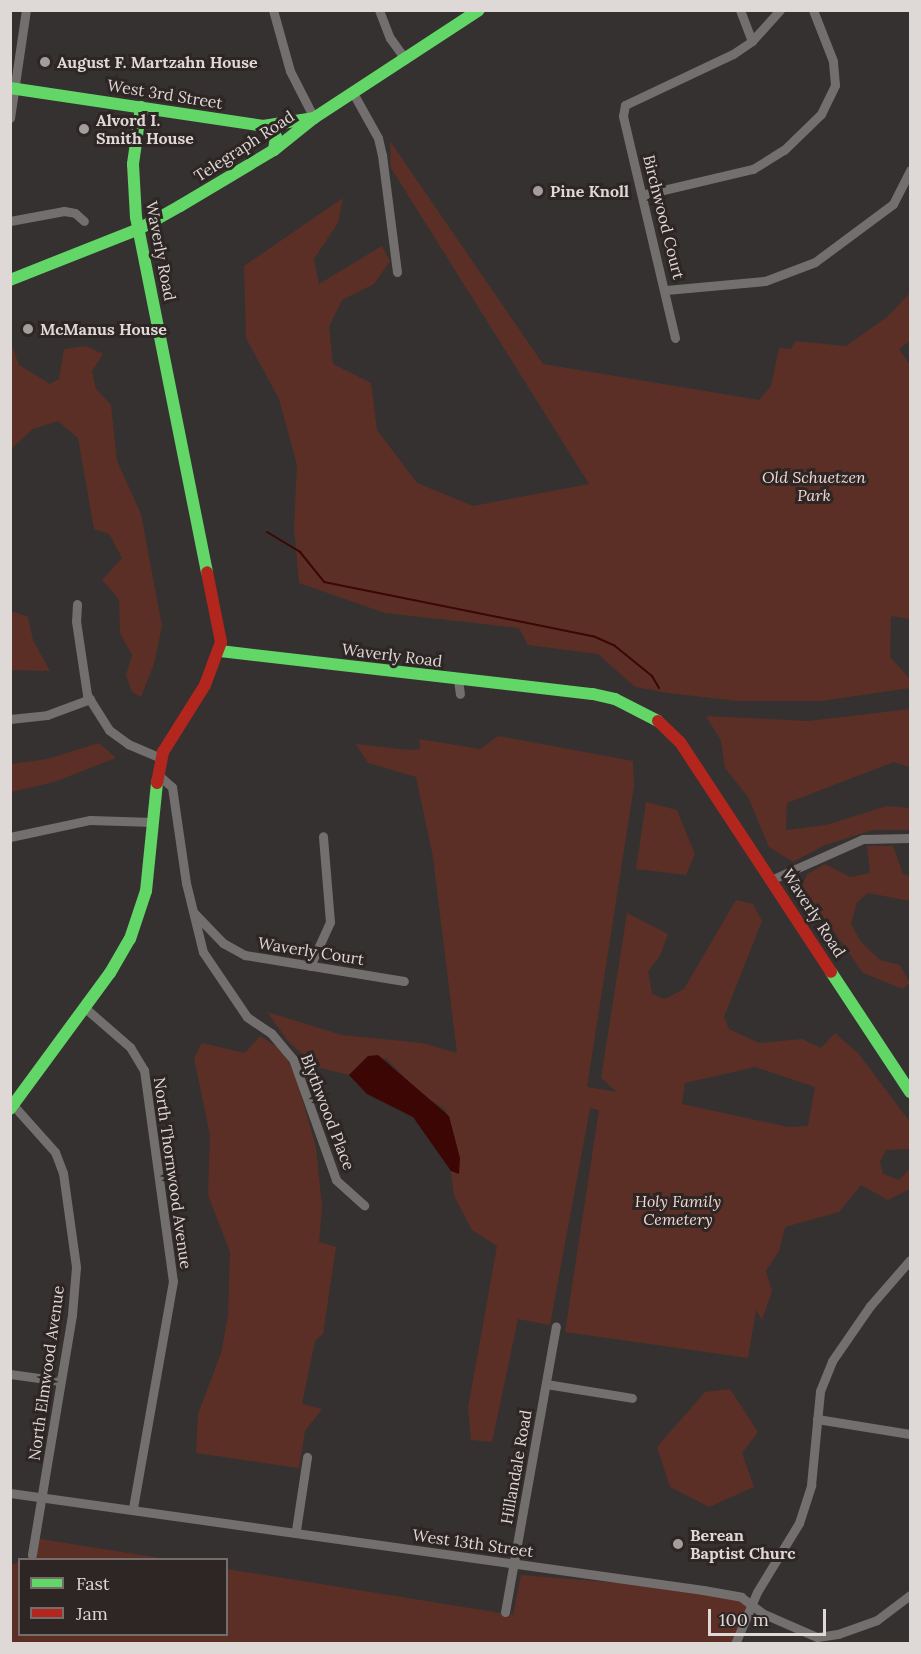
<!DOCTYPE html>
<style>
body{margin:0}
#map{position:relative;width:921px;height:1654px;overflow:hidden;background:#353130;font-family:Lora,serif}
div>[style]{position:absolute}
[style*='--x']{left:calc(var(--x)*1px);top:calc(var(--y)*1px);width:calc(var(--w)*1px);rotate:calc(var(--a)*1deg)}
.green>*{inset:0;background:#5b2f26}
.water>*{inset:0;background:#3b0604}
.stream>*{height:2px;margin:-1px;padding:0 1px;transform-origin:1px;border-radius:1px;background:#3b0604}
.street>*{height:9px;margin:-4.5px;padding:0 4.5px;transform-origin:4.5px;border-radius:4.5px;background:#726f6e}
.fast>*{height:12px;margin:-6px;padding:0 6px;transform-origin:6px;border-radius:6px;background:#63d668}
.jam>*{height:12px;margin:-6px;padding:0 6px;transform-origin:6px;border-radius:6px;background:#b3261e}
.dots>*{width:16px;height:16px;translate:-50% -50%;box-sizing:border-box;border:3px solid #2e2624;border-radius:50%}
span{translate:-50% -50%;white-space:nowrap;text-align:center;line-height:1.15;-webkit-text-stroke:6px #2e2624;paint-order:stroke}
.poi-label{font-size:16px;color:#ded8d7;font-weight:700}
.left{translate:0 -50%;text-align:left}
.street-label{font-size:16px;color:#ded8d7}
.park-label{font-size:16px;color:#f0d7d1;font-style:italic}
.frame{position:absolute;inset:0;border:12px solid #ded8d7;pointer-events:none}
.legend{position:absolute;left:18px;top:1558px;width:210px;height:78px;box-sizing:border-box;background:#2e2624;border:2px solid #746d6c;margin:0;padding:8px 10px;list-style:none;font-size:18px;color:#ded8d7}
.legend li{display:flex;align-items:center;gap:12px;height:30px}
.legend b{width:30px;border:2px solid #746d6c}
.scale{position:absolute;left:708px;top:1609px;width:118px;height:27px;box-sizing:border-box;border:3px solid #ded8d7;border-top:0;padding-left:8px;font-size:18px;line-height:21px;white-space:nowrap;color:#ded8d7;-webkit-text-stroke:4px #2e2624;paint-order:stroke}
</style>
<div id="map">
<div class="green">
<div style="clip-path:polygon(390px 141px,543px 364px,759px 400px,771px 386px,779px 348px,791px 349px,795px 341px,846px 346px,887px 317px,910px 293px,910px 341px,899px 349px,910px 365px,910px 619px,891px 616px,890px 657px,910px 679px,910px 688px,821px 701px,737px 701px,668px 693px,635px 687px,598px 654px,528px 645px,519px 628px,385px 613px,299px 583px,294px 527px,297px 465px,279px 399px,246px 338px,244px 266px,343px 198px,338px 223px,314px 259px,319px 284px,382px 246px,390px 261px,374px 284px,342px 300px,329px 327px,333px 364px,371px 383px,377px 430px,417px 483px,473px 506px,589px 484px,391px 168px)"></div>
<div style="clip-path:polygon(11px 343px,19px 365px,50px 384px,59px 379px,64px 349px,86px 346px,103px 354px,92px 371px,96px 389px,111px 405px,117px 461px,141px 514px,162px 626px,154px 664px,141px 697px,132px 692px,126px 675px,132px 655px,120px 633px,119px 599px,102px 580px,122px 558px,109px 534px,94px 529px,78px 438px,58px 421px,33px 429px,11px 449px)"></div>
<div style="clip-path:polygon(11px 611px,28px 617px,33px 640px,50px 671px,11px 670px)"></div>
<div style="clip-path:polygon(910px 709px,910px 767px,894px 762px,787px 803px,786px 830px,826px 825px,887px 806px,910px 808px,910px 830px,873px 830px,825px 845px,793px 862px,769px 847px,748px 797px,725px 768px,721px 741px,706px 716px,808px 721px)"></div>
<div style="clip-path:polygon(evenodd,498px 736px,633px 761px,634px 786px,587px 1087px,617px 1092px,601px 1078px,627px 913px,668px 934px,660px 956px,648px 971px,652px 994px,665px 999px,684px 989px,736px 900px,753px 904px,762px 921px,724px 1017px,729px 1029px,759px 1043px,802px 1039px,821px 1048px,835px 1033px,858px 1053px,910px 1122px,910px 1149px,886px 1150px,880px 1162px,883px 1174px,899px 1180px,910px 1168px,910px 1189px,888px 1200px,861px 1185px,839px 1212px,785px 1227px,779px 1251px,766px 1271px,772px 1291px,762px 1320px,756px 1310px,748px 1358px,565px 1332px,599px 1110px,590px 1108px,550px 1325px,518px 1319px,492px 1442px,471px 1440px,468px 1408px,497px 1246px,472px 1230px,454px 1196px,451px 1171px,459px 1174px,445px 1109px,418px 1092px,387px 1059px,368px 1056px,349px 1075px,316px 1067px,288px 1041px,267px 1012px,342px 1035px,422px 1043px,457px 1053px,433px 857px,416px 777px,368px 763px,356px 744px,410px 750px,420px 749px,419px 739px,480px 749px,498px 736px,755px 1067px,815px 1087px,808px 1126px,788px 1127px,682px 1104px,685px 1083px,755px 1067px)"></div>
<div style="clip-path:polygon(99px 743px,116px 758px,54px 782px,11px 792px,11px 764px,47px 759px)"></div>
<div style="clip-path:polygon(646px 802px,677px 810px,695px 854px,686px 875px,636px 869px)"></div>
<div style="clip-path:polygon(867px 846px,893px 846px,903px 874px,910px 876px,910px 901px,868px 893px,857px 902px,851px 924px,861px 942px,880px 960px,900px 965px,910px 983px,903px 989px,863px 973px,802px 886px,807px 874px,825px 864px,850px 877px,870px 873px)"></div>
<div style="clip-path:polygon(260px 1036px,283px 1051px,296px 1077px,316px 1147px,322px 1207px,319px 1242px,336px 1247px,323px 1334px,315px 1341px,302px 1404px,322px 1409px,305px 1431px,299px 1468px,196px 1453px,198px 1414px,221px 1353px,228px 1316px,230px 1252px,208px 1195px,210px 1135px,194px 1058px,202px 1043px,245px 1053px)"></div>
<div style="clip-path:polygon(730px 1389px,758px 1432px,742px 1453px,754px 1487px,709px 1507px,670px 1487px,657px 1447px,705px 1392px)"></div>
<div style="clip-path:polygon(34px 1538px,166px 1559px,24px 1560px,32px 1555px)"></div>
<div style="clip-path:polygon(19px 1562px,20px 1634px,226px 1634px,227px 1569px,513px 1615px,521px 1575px,703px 1590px,751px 1605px,735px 1643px,11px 1643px,11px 1565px)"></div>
</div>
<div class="water">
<div style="clip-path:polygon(378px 1055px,449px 1116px,460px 1158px,459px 1174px,451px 1171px,413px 1117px,367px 1094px,349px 1075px,368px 1056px)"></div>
</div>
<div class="stream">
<div style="--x:267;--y:532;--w:39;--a:31"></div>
<div style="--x:300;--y:552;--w:38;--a:51"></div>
<div style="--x:324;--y:582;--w:274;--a:11.4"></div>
<div style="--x:593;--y:636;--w:24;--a:24"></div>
<div style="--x:615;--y:646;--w:48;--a:39"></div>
<div style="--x:652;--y:676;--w:14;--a:60"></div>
</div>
<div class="street">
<div style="--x:273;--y:10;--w:63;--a:74.4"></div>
<div style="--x:290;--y:71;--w:53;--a:62.9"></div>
<div style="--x:379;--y:10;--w:30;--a:69"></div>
<div style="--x:390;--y:38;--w:26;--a:54"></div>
<div style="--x:740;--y:10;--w:33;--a:69"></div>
<div style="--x:353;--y:93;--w:51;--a:60.9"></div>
<div style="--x:378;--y:138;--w:17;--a:77"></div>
<div style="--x:382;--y:155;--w:118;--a:82.7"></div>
<div style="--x:10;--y:118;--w:109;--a:-81.6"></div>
<div style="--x:642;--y:195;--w:114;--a:-13.2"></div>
<div style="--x:753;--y:169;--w:36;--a:-32"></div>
<div style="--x:784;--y:150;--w:52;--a:-44.2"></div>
<div style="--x:821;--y:114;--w:32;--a:-64"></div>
<div style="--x:835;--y:85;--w:24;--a:-95"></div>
<div style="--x:833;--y:61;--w:55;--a:-111.4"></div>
<div style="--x:10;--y:221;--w:55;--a:-10.5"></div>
<div style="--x:64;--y:211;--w:11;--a:10"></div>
<div style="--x:75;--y:213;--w:12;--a:42"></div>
<div style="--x:666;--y:290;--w:99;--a:-5.2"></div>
<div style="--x:765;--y:281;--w:53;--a:-20.8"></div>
<div style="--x:815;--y:262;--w:97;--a:-36.6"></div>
<div style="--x:893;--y:204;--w:38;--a:-63"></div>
<div style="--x:675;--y:338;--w:228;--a:-103.2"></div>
<div style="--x:623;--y:116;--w:11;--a:-80"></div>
<div style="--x:625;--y:105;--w:119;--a:-25.3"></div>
<div style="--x:733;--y:54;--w:23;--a:-34"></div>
<div style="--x:752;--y:41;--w:42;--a:-47.9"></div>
<div style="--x:77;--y:604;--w:17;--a:93"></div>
<div style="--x:76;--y:621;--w:75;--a:81.5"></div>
<div style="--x:87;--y:695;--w:41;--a:57.8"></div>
<div style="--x:109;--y:730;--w:24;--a:36"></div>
<div style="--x:128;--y:744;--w:36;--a:23"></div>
<div style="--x:458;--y:680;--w:14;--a:82"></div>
<div style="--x:10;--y:719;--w:37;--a:-6"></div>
<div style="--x:47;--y:715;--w:46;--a:-20.4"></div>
<div style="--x:157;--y:774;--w:20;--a:41"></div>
<div style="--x:172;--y:787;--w:97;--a:81.7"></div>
<div style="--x:186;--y:883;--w:71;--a:76.2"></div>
<div style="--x:203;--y:952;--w:78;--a:55.9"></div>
<div style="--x:247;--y:1017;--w:29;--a:34"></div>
<div style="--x:271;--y:1033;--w:34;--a:50"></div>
<div style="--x:293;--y:1059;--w:128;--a:70.4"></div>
<div style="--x:336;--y:1180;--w:38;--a:42"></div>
<div style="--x:10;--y:837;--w:82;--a:-12"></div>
<div style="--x:90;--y:820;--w:63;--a:1.8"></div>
<div style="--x:773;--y:879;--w:98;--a:-24"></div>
<div style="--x:863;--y:839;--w:47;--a:-1.2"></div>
<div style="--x:194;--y:913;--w:42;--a:46"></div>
<div style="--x:223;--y:943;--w:25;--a:29"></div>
<div style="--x:245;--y:955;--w:161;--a:9.3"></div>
<div style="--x:310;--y:966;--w:48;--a:-65.6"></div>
<div style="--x:330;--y:922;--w:86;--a:-94.7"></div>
<div style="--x:85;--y:1008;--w:60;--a:40.9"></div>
<div style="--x:130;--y:1047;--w:27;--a:59"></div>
<div style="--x:144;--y:1070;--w:213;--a:82.2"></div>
<div style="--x:173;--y:1281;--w:230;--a:100"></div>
<div style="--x:13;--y:1105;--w:63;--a:48.2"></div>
<div style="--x:55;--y:1152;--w:22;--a:69"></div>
<div style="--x:63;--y:1173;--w:95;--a:82.1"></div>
<div style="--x:76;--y:1267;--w:48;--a:94.8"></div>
<div style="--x:72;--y:1315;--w:243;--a:99.5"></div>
<div style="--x:10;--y:1374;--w:51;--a:7.8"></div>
<div style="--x:546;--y:1384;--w:87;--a:9.2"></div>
<div style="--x:817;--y:1419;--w:94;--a:9.2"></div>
<div style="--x:10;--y:1493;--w:700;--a:7.97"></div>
<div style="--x:703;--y:1590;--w:39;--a:10"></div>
<div style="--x:741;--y:1597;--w:26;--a:37"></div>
<div style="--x:762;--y:1613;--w:60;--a:23.6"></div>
<div style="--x:817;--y:1637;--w:21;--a:-8"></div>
<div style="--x:838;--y:1634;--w:41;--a:-19.7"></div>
<div style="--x:877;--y:1620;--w:41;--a:-37.1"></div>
<div style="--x:296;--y:1530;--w:74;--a:-81.4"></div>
<div style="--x:505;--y:1612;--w:290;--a:-79.9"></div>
<div style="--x:735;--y:1644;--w:56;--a:-67.1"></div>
<div style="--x:757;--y:1592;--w:81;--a:-58.7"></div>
<div style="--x:799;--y:1523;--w:40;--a:-72"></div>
<div style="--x:811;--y:1485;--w:94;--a:-84.5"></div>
<div style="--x:820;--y:1391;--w:32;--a:-68"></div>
<div style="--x:832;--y:1361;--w:67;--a:-55.4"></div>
<div style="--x:870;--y:1306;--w:61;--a:-49"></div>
</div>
<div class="fast">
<div style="--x:10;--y:88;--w:256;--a:8.5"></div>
<div style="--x:263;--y:126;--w:52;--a:-8.9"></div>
<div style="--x:141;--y:107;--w:58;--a:98"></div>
<div style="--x:133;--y:164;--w:53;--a:86.8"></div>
<div style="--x:136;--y:217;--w:362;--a:78.7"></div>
<div style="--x:263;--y:126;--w:17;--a:40"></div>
<div style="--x:276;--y:137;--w:13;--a:99"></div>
<div style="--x:10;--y:280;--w:139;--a:-21.6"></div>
<div style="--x:139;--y:229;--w:47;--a:-29.3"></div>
<div style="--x:180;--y:206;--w:109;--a:-30.8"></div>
<div style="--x:274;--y:150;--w:51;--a:-38.7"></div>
<div style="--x:314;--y:118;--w:197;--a:-33.2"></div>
<div style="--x:220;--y:651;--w:375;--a:6.6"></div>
<div style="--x:593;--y:694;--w:23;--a:13"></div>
<div style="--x:615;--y:699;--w:48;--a:27.1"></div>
<div style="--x:831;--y:972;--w:144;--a:56.6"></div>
<div style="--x:10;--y:1109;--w:169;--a:-53.7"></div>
<div style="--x:110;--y:973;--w:39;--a:-60"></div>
<div style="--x:130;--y:939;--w:51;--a:-71.6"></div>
<div style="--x:146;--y:891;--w:109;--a:-84.2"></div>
</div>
<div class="jam">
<div style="--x:658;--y:721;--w:30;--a:44"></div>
<div style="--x:680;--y:742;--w:275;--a:56.7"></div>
<div style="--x:157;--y:783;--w:32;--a:-79"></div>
<div style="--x:163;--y:752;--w:79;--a:-57.9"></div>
<div style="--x:205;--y:685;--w:46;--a:-69.6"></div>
<div style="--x:221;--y:642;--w:71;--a:-101.3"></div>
</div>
<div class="dots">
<div style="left:45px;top:62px;background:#a39e9d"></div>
<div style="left:84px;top:129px;background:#a39e9d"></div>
<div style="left:538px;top:191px;background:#a39e9d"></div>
<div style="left:28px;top:329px;background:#a39e9d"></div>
<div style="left:678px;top:1544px;background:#a39e9d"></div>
</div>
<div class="poi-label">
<span class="left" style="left:57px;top:62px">August F. Martzahn House</span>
<span class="left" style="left:96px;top:129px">Alvord I.<br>Smith House</span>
<span class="left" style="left:550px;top:191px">Pine Knoll</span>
<span class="left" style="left:40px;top:329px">McManus House</span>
<span class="left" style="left:690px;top:1544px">Berean<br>Baptist Churc</span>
</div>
<div class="street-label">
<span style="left:165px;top:94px;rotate:9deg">West 3rd Street</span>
<span style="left:244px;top:146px;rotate:-33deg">Telegraph Road</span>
<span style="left:664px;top:217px;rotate:76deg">Birchwood Court</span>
<span style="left:161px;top:251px;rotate:79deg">Waverly Road</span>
<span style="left:392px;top:655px;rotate:7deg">Waverly Road</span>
<span style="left:814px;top:913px;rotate:57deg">Waverly Road</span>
<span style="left:311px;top:951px;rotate:9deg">Waverly Court</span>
<span style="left:328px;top:1112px;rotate:69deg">Blythwood Place</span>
<span style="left:173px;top:1173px;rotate:82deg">North Thornwood Avenue</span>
<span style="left:46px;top:1373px;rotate:-82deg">North Elmwood Avenue</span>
<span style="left:516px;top:1467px;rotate:-80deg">Hillandale Road</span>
<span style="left:473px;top:1543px;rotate:8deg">West 13th Street</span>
</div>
<div class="park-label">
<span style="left:814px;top:486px">Old Schuetzen<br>Park</span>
<span style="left:678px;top:1210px">Holy Family<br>Cemetery</span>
</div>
<div class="frame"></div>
<ul class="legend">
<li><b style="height:8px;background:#63d668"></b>Fast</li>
<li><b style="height:8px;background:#b3261e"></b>Jam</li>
</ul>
<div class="scale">100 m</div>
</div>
